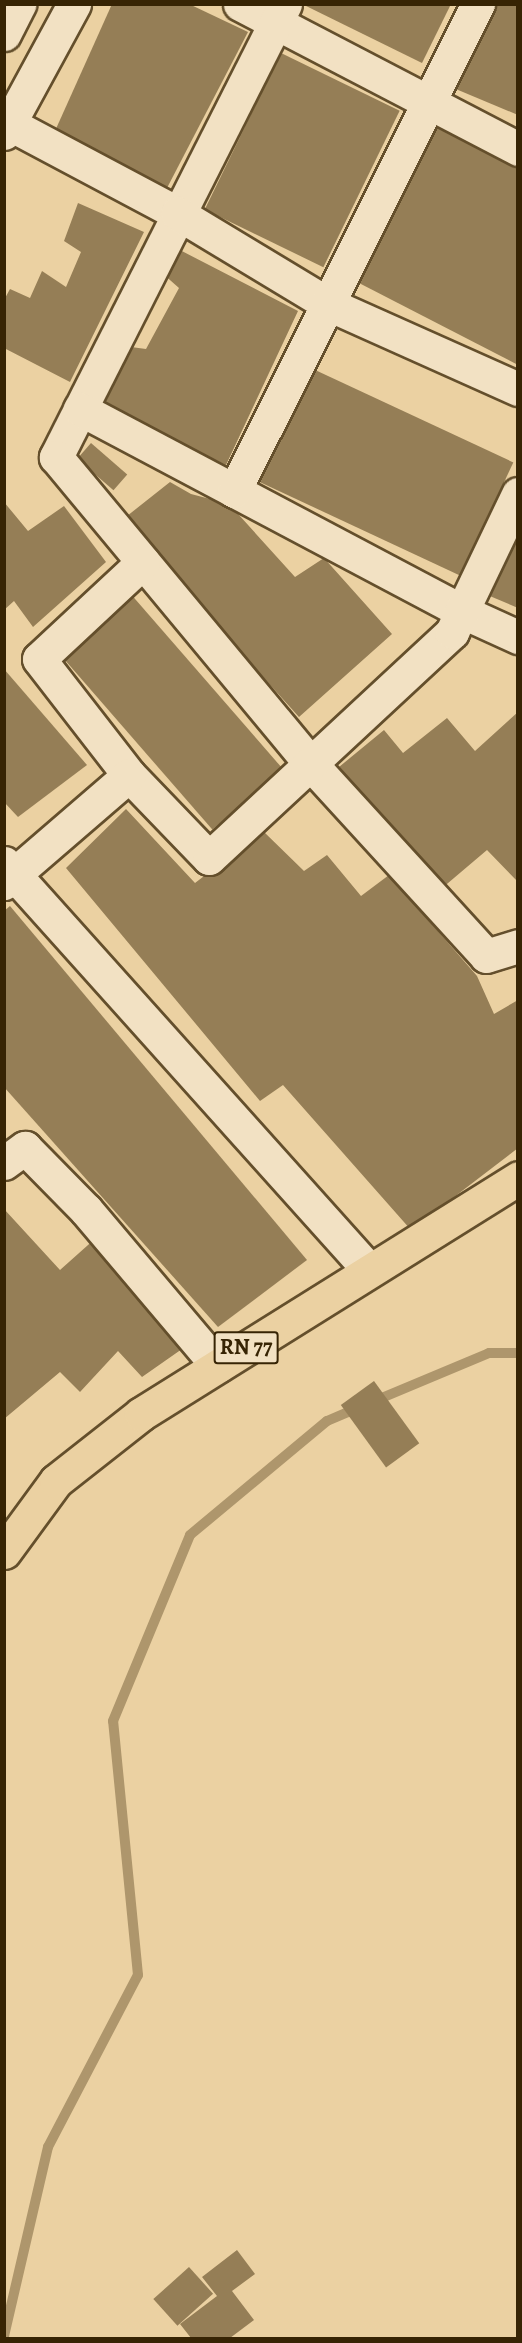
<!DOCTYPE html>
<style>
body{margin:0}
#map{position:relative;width:522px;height:2343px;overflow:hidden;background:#ebd1a2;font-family:Alegreya,serif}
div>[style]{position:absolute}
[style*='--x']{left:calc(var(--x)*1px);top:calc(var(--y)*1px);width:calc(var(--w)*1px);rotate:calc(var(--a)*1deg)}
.stream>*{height:10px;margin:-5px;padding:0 5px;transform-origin:5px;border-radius:5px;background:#ae966c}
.building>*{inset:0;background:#957e56;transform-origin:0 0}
.roads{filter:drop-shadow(2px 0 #644f2c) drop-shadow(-2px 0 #644f2c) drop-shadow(0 2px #644f2c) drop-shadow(0 -2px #644f2c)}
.minor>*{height:33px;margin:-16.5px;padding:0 16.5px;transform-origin:16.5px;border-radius:16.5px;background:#f2e1c3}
.major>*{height:33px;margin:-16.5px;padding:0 16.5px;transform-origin:16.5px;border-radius:16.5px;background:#ebd1a2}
span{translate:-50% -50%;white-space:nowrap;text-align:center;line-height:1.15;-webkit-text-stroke:6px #f2e1c3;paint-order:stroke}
.shield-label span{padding:2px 4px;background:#f2e1c3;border:2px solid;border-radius:4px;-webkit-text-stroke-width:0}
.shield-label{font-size:22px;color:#372404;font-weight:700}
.frame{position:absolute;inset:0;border:6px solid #372404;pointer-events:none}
</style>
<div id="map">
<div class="stream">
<div style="--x:372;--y:1402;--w:127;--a:-22.7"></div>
<div style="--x:489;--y:1353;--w:29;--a:0"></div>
<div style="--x:4;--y:2336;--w:194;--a:-76.9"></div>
<div style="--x:48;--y:2147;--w:194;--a:-62.4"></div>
<div style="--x:138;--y:1975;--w:255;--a:-95.6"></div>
<div style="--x:113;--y:1721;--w:201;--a:-67.5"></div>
<div style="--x:190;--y:1535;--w:178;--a:-39.8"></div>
<div style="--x:327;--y:1421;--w:34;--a:-23"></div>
</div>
<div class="building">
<div style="clip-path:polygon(112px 4px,189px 4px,248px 32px,167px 188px,55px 131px)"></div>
<div style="clip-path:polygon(302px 4px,451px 4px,422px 63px)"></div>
<div style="clip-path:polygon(495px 5px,518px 5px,518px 115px,451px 87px)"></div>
<div style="left:281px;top:53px;width:132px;height:174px;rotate:26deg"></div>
<div style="clip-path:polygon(435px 125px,518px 168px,518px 365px,359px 283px)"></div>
<div style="clip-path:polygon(78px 203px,144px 232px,70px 382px,4px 348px,4px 300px,10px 289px,30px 298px,42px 271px,66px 287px,81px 252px,64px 241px)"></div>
<div style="clip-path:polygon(176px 248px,298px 311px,226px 465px,103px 407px,131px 347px,146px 349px,179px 288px,162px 273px)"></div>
<div style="left:313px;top:369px;width:221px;height:125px;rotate:25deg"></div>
<div style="left:91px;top:443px;width:48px;height:21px;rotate:41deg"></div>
<div style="clip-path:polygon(170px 482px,191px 494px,229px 504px,295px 577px,324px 558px,392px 634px,299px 717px,122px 520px)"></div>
<div style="clip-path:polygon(4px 502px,28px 531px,64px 506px,106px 562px,33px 627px,14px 601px,4px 610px)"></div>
<div style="clip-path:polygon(518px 535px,518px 608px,485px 594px)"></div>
<div style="left:129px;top:592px;width:234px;height:93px;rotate:49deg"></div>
<div style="clip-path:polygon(4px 669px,87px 765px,18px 817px,4px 802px)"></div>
<div style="clip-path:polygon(518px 712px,518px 882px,487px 850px,441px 889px,339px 767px,384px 730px,403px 753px,447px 718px,475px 751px)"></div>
<div style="clip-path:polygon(126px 809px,195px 883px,263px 831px,304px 871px,327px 855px,361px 896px,389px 875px,477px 976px,494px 1014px,518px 1000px,518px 1148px,411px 1230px,283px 1085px,260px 1101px,66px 868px)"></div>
<div style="clip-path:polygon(10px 906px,307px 1260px,218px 1327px,4px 1087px,4px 911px)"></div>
<div style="clip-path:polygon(4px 1209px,60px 1270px,97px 1237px,192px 1342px,142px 1377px,118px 1351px,80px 1392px,60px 1372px,4px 1419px)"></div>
<div style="left:374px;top:1381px;width:77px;height:41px;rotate:54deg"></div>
<div style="clip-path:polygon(237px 2250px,255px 2274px,232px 2291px,254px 2320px,230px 2338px,191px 2338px,180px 2324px,217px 2296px,202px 2277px)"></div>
<div style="left:189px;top:2267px;width:36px;height:48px;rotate:48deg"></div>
</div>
<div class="roads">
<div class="minor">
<div style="--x:240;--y:4;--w:314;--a:27.5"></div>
<div style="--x:285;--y:4;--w:508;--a:116.82"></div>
<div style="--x:56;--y:457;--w:398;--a:50.3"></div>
<div style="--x:310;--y:763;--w:261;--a:47.6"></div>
<div style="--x:486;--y:956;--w:34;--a:-17"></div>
<div style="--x:4;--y:34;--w:34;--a:-63"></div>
<div style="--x:4;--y:121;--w:196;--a:28"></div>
<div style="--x:177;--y:213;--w:176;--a:31.1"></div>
<div style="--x:328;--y:304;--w:208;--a:24.1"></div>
<div style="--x:4;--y:133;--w:147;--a:-61.5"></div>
<div style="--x:80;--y:409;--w:431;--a:27.9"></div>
<div style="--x:461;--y:611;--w:63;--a:24.5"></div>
<div style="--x:234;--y:491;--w:545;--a:-63.39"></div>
<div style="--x:143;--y:562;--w:142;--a:137"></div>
<div style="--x:39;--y:659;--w:147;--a:52.2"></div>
<div style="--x:129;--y:775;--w:115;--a:46.1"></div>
<div style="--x:209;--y:858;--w:332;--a:-42.9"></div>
<div style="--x:452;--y:632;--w:153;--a:-64.4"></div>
<div style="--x:4;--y:863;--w:547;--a:48.11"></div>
<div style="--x:4;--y:883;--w:165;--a:-40.8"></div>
<div style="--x:4;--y:1163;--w:26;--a:-36"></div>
<div style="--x:25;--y:1148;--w:87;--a:45.5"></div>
<div style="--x:86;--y:1210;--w:204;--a:49.8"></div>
</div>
<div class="major">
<div style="--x:4;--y:1552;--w:88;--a:-53.8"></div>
<div style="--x:56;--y:1481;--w:108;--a:-38.2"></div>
<div style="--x:141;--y:1414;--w:445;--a:-32"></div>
</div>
</div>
<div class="shield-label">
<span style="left:246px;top:1348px">RN 77</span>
</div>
<div class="frame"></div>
</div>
